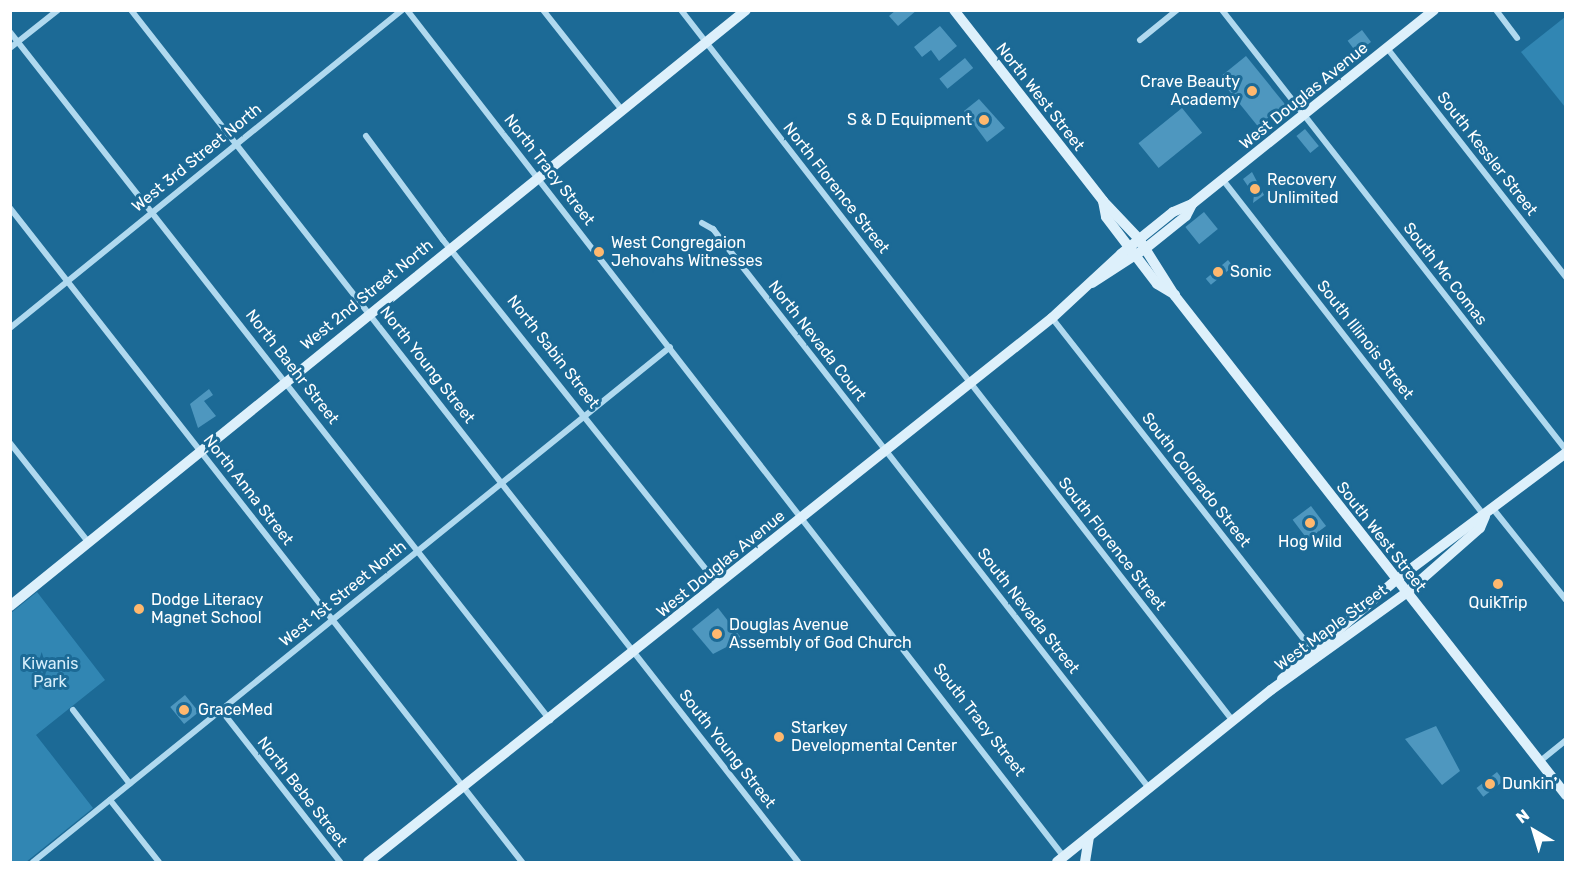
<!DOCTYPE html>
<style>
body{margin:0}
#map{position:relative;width:1576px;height:873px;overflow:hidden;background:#1c6a96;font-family:Rubik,sans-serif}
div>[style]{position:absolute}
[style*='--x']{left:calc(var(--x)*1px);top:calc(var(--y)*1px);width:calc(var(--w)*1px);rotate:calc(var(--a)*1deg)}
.green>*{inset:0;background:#3186b3}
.building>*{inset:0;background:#4e97bf;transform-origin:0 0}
.street>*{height:6px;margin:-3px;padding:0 3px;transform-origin:3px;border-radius:3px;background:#b0d9ef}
.secondary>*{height:10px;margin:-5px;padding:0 5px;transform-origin:5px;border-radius:5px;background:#ddf0fb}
.dots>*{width:16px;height:16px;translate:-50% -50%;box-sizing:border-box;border:3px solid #1c6a96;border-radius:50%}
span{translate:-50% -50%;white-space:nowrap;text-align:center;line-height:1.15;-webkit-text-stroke:6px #1c6a96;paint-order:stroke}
.poi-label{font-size:16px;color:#fff}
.right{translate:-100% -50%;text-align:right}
.left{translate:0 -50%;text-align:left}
.street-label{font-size:16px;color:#fff}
.park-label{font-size:16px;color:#d6eefb}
.frame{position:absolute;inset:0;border:12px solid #fff;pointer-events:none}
.north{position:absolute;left:1504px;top:801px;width:60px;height:60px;-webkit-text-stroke:4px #1c6a96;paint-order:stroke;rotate:322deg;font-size:16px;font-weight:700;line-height:24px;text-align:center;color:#fff}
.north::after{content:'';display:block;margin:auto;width:21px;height:27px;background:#fff;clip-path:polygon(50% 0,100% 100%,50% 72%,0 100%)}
</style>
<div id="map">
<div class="green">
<div style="clip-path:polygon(1565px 17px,1565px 107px,1521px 52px)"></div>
<div style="clip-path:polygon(37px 592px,105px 680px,36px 735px,93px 808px,26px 862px,11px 862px,11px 613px)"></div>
</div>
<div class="building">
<div style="clip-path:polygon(896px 10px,917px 10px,898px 26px,889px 16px)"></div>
<div style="clip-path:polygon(940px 26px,957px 46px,939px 61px,931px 50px,922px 57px,914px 47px)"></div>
<div style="left:1362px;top:30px;width:15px;height:18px;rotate:53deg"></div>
<div style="left:1246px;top:56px;width:62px;height:35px;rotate:51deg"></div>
<div style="left:965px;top:58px;width:13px;height:33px;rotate:51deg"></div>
<div style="clip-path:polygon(979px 99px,1005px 128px,987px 142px,964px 111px)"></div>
<div style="left:1182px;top:108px;width:32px;height:56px;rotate:51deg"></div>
<div style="left:1305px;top:129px;width:22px;height:11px;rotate:51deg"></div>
<div style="clip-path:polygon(1252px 172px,1264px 195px,1253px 203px,1254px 195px,1243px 179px)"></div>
<div style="left:1204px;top:212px;width:22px;height:24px;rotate:51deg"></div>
<div style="left:1228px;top:260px;width:8px;height:29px;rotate:50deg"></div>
<div style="clip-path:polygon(209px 389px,213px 395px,204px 401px,216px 416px,198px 428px,190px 404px)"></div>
<div style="left:1311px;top:506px;width:25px;height:23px;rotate:53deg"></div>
<div style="clip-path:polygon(718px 608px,742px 639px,713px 654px,692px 629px)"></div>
<div style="left:185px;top:695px;width:22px;height:19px;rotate:51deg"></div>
<div style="clip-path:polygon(1436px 726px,1460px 771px,1442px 785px,1405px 739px)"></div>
<div style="left:1497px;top:772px;width:11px;height:26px;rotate:52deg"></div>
</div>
<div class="street">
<div style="--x:131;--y:10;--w:1082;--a:51.94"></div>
<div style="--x:407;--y:10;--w:1072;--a:52.2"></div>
<div style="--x:543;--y:10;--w:127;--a:51.7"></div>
<div style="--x:681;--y:10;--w:900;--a:52.18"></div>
<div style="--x:1222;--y:10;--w:559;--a:51.98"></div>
<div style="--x:1496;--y:10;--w:35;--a:53"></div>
<div style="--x:10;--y:32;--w:875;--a:51.87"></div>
<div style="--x:1140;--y:40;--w:48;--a:-39"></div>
<div style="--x:10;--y:48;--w:61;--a:-38.4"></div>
<div style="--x:1387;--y:48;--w:291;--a:52"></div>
<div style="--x:366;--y:136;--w:129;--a:53.5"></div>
<div style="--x:443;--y:240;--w:440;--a:51.4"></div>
<div style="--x:1223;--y:180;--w:425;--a:52.1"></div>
<div style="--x:10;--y:208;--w:831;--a:51.94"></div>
<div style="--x:702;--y:223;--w:13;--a:29"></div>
<div style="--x:713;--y:229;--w:709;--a:52.05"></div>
<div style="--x:1052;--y:318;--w:424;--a:51.9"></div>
<div style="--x:10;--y:328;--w:505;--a:-39.05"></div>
<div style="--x:10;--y:443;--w:127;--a:51.7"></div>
<div style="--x:1494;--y:510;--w:115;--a:51.3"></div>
<div style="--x:73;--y:710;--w:93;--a:52.4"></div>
<div style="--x:221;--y:710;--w:193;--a:51.9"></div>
<div style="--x:1539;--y:762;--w:35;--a:-39"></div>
<div style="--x:110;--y:800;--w:79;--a:51.7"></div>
<div style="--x:33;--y:862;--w:819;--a:-38.95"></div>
</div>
<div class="secondary">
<div style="--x:954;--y:10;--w:242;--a:52"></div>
<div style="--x:1103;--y:201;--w:52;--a:46.5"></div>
<div style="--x:1139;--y:239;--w:67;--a:57.7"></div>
<div style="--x:1175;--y:296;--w:634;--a:51.92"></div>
<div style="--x:1103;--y:201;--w:16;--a:79"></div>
<div style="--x:1106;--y:217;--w:84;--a:52.7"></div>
<div style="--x:1157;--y:284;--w:21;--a:31"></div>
<div style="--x:1092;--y:283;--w:64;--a:-32.9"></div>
<div style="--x:1146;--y:248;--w:51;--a:-38.7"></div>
<div style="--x:1186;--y:216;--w:13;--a:-63"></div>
<div style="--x:10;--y:606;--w:947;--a:-39"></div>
<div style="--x:1282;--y:679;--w:151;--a:-41"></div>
<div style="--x:1396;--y:580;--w:212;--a:-36.8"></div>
<div style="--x:368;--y:862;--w:874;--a:-38.5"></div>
<div style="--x:1052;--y:318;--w:94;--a:-42.8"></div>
<div style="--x:1121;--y:254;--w:67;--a:-38.9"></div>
<div style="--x:1173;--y:212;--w:21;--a:-23"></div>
<div style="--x:1192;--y:204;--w:310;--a:-38.7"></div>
<div style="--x:1057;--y:862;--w:275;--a:-38.8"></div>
<div style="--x:1271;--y:690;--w:166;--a:-35.7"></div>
<div style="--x:1406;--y:593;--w:98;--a:-41.3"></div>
<div style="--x:1480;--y:528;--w:13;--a:-67"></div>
<div style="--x:1085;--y:862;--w:26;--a:-81"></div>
</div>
<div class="dots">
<div style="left:1252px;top:91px;background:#ffb86e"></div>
<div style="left:984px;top:120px;background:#ffb86e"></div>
<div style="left:1255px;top:189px;background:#ffb86e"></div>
<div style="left:599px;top:252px;background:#ffb86e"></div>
<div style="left:1218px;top:272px;background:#ffb86e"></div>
<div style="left:1310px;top:523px;background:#ffb86e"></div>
<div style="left:1498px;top:584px;background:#ffb86e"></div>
<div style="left:139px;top:609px;background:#ffb86e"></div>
<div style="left:717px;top:634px;background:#ffb86e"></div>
<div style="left:184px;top:710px;background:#ffb86e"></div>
<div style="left:779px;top:737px;background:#ffb86e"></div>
<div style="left:1490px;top:784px;background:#ffb86e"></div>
</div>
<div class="poi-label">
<span class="right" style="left:1240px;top:91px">Crave Beauty<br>Academy</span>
<span class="right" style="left:972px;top:120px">S &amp; D Equipment</span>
<span class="left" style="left:1267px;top:189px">Recovery<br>Unlimited</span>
<span class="left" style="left:611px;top:252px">West Congregaion<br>Jehovahs Witnesses</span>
<span class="left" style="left:1230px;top:272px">Sonic</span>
<span style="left:1310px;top:542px">Hog Wild</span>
<span class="left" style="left:151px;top:609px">Dodge Literacy<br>Magnet School</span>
<span style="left:1498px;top:603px">QuikTrip</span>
<span class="left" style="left:729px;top:634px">Douglas Avenue<br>Assembly of God Church</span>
<span class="left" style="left:198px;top:710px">GraceMed</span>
<span class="left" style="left:791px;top:737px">Starkey<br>Developmental Center</span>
<span class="left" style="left:1502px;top:784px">Dunkin'</span>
</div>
<div class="street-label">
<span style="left:1304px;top:96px;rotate:-39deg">West Douglas Avenue</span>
<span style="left:1040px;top:97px;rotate:52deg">North West Street</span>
<span style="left:1487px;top:154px;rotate:52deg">South Kessler Street</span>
<span style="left:197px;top:158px;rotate:-39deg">West 3rd Street North</span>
<span style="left:549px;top:170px;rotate:52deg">North Tracy Street</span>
<span style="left:836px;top:188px;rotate:52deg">North Florence Street</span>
<span style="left:1445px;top:274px;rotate:52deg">South Mc Comas</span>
<span style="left:367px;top:295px;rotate:-39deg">West 2nd Street North</span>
<span style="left:1365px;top:340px;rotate:52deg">South Illinois Street</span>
<span style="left:817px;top:341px;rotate:52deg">North Nevada Court</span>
<span style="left:553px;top:352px;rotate:52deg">North Sabin Street</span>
<span style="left:427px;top:365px;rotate:52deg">North Young Street</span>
<span style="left:292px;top:367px;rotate:52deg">North Baehr Street</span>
<span style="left:1196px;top:480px;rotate:52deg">South Colorado Street</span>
<span style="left:248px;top:490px;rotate:52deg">North Anna Street</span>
<span style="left:1381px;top:537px;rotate:52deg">South West Street</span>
<span style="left:1112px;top:544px;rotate:52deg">South Florence Street</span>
<span style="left:721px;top:564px;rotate:-39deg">West Douglas Avenue</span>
<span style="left:343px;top:594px;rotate:-39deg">West 1st Street North</span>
<span style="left:1028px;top:611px;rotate:52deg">South Nevada Street</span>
<span style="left:1331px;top:628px;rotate:-36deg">West Maple Street</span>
<span style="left:979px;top:720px;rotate:52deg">South Tracy Street</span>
<span style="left:727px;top:749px;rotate:52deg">South Young Street</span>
<span style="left:302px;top:792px;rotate:52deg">North Bebe Street</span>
</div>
<div class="park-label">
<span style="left:50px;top:673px">Kiwanis<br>Park</span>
</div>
<div class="frame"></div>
<div class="north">N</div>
</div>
